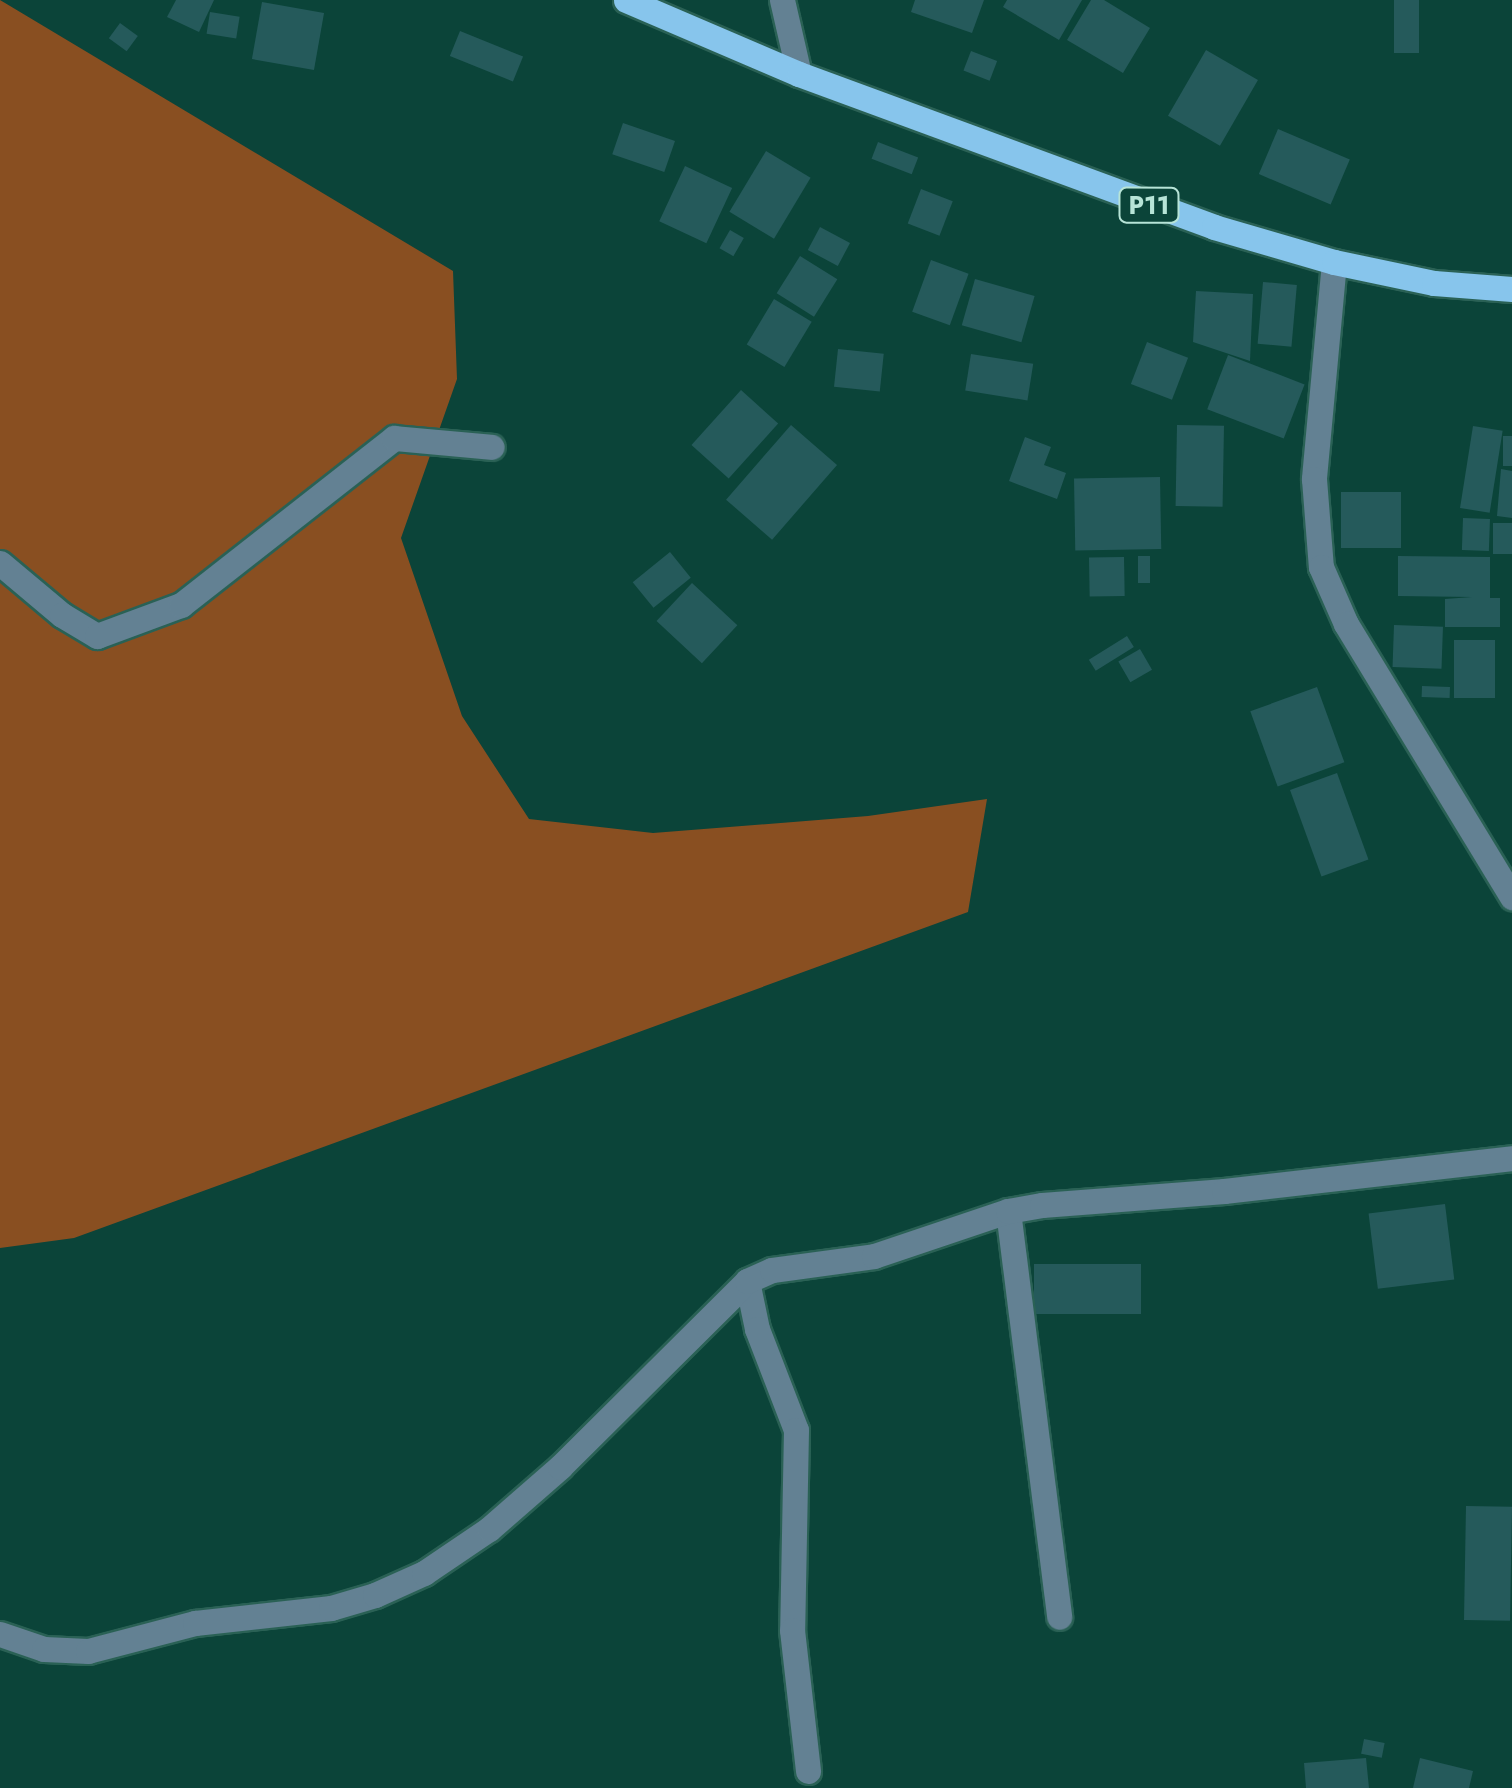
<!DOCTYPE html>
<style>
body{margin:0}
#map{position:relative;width:1512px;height:1788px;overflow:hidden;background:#0b4439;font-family:Jost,sans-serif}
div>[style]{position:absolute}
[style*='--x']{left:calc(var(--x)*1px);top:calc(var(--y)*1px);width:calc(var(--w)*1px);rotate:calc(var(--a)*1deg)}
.green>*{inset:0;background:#894f21}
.building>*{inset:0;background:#255a5b;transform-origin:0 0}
.roads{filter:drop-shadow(2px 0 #2a6155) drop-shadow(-2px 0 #2a6155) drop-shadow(0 2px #2a6155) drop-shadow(0 -2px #2a6155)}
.minor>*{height:25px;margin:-12.5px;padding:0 12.5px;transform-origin:12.5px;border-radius:12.5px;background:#638193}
.major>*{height:25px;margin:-12.5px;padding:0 12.5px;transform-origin:12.5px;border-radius:12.5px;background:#87c5ec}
span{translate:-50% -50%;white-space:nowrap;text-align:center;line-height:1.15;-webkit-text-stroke:9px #0b4439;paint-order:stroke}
.shield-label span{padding:2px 8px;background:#0b4439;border:2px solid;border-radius:8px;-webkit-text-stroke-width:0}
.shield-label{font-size:25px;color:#b7e4d7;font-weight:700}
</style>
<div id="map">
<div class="green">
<div style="clip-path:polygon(0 0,453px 271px,457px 379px,401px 538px,462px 716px,529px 819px,653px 833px,868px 816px,987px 799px,968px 912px,74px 1238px,0 1248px)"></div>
</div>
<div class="building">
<div style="clip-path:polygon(176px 0,214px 0,199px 32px,167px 17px)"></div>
<div style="clip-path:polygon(915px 0,984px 0,972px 33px,911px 12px)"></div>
<div style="clip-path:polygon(1007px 0,1082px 0,1059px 40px,1003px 7px)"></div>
<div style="clip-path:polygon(1091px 0,1104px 0,1150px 28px,1123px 73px,1067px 40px)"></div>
<div style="left:1394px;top:0;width:25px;height:53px"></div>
<div style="left:262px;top:2px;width:63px;height:58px;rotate:10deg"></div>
<div style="left:210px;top:12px;width:30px;height:22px;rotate:9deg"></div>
<div style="left:120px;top:23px;width:22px;height:19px;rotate:36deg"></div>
<div style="left:460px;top:31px;width:68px;height:27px;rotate:22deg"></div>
<div style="left:1206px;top:50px;width:60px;height:76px;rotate:30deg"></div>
<div style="left:971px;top:51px;width:28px;height:21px;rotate:21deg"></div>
<div style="left:623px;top:123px;width:55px;height:33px;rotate:19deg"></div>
<div style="left:1278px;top:129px;width:78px;height:49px;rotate:23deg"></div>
<div style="left:878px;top:142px;width:43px;height:18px;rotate:21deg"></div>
<div style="left:766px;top:151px;width:52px;height:71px;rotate:31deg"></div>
<div style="left:685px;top:166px;width:52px;height:61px;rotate:25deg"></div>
<div style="left:921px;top:189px;width:34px;height:37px;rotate:21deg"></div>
<div style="left:820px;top:227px;width:34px;height:26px;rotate:28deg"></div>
<div style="left:730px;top:230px;width:16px;height:21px;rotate:30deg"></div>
<div style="left:800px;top:256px;width:44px;height:44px;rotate:32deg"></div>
<div style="left:931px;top:260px;width:40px;height:55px;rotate:20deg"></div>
<div style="left:975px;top:279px;width:62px;height:48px;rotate:16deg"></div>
<div style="left:1263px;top:282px;width:34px;height:62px;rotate:5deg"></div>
<div style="clip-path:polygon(1196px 291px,1253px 294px,1250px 361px,1193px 342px)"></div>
<div style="left:774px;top:299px;width:44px;height:53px;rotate:31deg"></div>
<div style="left:1147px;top:342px;width:44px;height:45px;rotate:21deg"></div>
<div style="left:838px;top:349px;width:46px;height:38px;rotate:6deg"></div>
<div style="left:971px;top:354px;width:63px;height:37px;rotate:9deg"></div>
<div style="left:1228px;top:355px;width:82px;height:58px;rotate:21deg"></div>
<div style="left:741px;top:390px;width:50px;height:74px;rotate:42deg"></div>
<div style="left:791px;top:425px;width:61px;height:99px;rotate:41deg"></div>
<div style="left:1177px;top:425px;width:47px;height:81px;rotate:1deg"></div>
<div style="left:1473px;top:426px;width:30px;height:83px;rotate:9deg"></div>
<div style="left:1503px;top:436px;width:9px;height:30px"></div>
<div style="clip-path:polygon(1025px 437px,1051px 447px,1044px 465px,1066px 473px,1057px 499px,1009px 481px)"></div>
<div style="clip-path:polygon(1501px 469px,1512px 471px,1512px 518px,1497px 516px)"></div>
<div style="left:1160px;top:477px;width:72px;height:86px;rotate:89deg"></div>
<div style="left:1341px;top:492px;width:60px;height:56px"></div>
<div style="left:1463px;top:518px;width:27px;height:32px;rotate:2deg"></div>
<div style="left:1493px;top:523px;width:19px;height:31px"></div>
<div style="left:670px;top:552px;width:33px;height:48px;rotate:51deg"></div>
<div style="left:1138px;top:556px;width:12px;height:27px"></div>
<div style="clip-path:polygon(1398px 556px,1490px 557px,1490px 598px,1500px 598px,1500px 627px,1445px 627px,1445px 599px,1472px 597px,1398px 596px)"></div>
<div style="left:1124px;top:557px;width:39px;height:35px;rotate:89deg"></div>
<div style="left:692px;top:583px;width:62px;height:52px;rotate:43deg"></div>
<div style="left:1394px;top:625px;width:49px;height:42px;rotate:2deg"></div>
<div style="left:1127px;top:636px;width:13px;height:45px;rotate:58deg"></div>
<div style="left:1454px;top:640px;width:41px;height:58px"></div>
<div style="left:1140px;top:649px;width:24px;height:25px;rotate:60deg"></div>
<div style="left:1422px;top:686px;width:28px;height:11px;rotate:2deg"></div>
<div style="left:1317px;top:687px;width:80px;height:71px;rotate:70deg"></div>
<div style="left:1337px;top:773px;width:92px;height:50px;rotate:70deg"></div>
<div style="left:1445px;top:1204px;width:76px;height:77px;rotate:83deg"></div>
<div style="left:1141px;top:1264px;width:50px;height:107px;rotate:90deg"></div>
<div style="left:1466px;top:1506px;width:46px;height:114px;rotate:1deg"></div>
<div style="left:1364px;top:1739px;width:21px;height:15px;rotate:11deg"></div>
<div style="clip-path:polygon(1366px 1758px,1369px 1788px,1306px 1788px,1304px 1763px)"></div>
<div style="clip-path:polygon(1420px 1758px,1473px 1771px,1469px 1788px,1413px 1788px)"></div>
</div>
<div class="roads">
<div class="minor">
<div style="--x:782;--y:0;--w:76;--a:77.1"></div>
<div style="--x:1334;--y:262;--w:218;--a:95.3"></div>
<div style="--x:1314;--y:479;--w:88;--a:85.5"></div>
<div style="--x:1321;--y:567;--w:62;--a:66.3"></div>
<div style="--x:1346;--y:624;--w:320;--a:58.7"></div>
<div style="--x:0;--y:563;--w:81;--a:40"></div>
<div style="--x:62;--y:615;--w:41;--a:31"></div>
<div style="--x:97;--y:636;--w:90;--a:-20.3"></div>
<div style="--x:181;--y:605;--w:271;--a:-38.1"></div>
<div style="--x:394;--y:438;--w:98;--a:5.2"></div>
<div style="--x:1008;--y:1211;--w:409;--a:82.8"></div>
<div style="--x:747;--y:1281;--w:49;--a:78.2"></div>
<div style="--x:757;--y:1329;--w:108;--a:68.9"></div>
<div style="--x:796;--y:1430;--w:200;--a:91.1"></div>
<div style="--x:792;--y:1630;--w:142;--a:83.5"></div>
<div style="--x:0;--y:1634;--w:46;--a:18.8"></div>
<div style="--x:44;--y:1649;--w:44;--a:2.6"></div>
<div style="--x:88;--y:1651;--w:111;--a:-14.7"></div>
<div style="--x:195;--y:1623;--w:137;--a:-6.3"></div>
<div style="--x:331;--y:1608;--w:46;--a:-16.5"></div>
<div style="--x:375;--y:1595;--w:54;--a:-24.2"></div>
<div style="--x:424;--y:1573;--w:78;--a:-34.1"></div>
<div style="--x:489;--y:1529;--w:94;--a:-41.1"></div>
<div style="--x:560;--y:1467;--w:264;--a:-44.8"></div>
<div style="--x:747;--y:1281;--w:27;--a:-24"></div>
<div style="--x:772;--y:1270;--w:103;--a:-7.8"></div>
<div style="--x:874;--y:1256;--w:141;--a:-18.6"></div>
<div style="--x:1008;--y:1211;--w:35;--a:-10"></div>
<div style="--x:1042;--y:1205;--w:183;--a:-4.4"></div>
<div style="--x:1224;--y:1191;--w:290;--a:-6.5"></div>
</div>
<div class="major">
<div style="--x:626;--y:0;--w:188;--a:23.2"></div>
<div style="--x:799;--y:74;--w:442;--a:20.2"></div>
<div style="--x:1214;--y:227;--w:125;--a:16.3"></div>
<div style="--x:1334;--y:262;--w:102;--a:11.9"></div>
<div style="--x:1434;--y:283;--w:78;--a:4.4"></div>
</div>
</div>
<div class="shield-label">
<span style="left:1149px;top:205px">P11</span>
</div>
</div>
